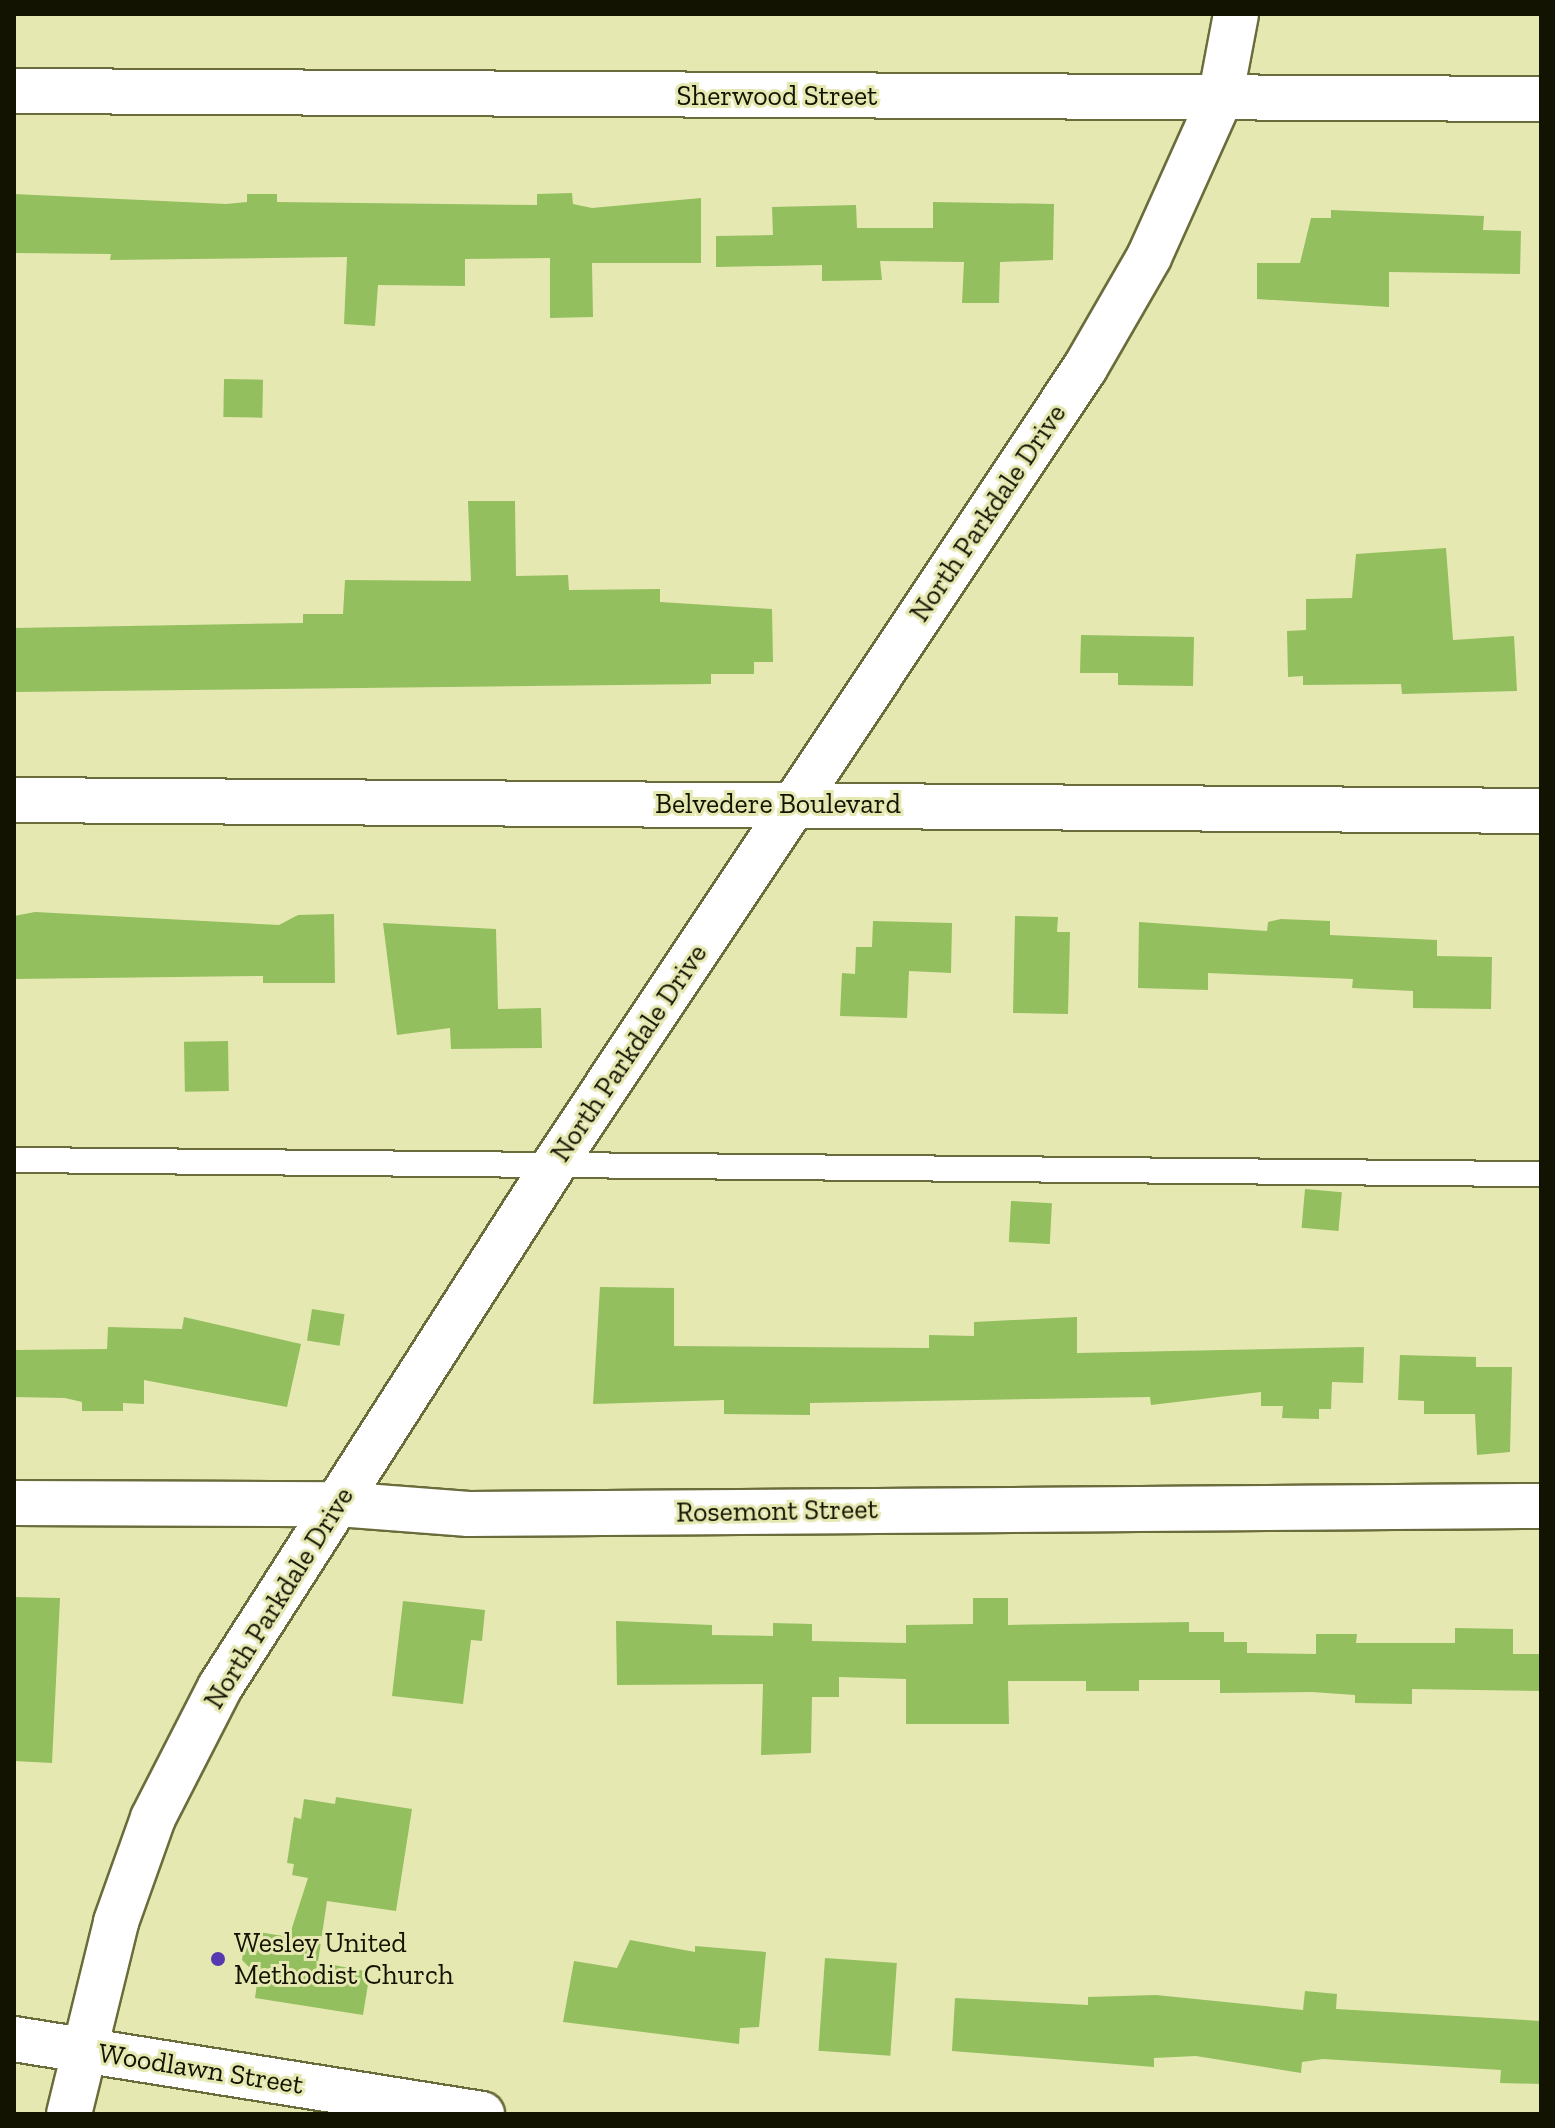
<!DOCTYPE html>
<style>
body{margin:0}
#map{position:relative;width:1555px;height:2128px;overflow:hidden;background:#e6e8b2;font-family:"Zilla Slab",serif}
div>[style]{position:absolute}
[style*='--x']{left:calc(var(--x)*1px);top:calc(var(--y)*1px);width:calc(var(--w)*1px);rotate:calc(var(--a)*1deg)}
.building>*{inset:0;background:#93bf5e;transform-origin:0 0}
.roads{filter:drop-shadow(2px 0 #6b6c3b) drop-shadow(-2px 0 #6b6c3b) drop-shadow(0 2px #6b6c3b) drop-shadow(0 -2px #6b6c3b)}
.service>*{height:24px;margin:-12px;padding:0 12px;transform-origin:12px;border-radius:12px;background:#fff}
.minor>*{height:44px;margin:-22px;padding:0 22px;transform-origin:22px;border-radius:22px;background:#fff}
.tertiary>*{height:44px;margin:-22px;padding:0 22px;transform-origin:22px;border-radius:22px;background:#fff}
.dots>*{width:22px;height:22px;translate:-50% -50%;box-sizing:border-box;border:4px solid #e6e8b2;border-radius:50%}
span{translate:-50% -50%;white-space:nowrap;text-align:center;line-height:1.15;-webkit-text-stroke:6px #e6e8b2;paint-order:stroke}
.street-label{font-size:28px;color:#131302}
.poi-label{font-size:28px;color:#131302}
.left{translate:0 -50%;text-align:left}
.frame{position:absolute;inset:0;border:16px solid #131302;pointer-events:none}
</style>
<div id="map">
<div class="building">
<div style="clip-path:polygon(572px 193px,573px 204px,592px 208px,701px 198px,701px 263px,592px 263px,593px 317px,550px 318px,550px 258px,465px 259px,465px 286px,378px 285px,375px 326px,344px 324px,347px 257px,110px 260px,111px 254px,14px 253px,14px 194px,226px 204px,247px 202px,247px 194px,277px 194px,277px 202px,537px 205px,537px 194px)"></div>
<div style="clip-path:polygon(933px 202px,1054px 204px,1053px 260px,1000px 262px,999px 303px,962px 303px,964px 262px,880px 261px,882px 280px,822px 281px,822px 265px,716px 267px,716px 236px,773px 235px,772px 207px,856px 205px,857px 228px,933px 228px)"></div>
<div style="clip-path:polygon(1331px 210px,1484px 216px,1483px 230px,1521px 231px,1520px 274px,1389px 272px,1389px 307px,1257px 299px,1257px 263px,1300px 263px,1311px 218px,1331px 218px)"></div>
<div style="left:224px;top:379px;width:39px;height:38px;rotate:1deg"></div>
<div style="clip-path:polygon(468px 501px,515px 501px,516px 576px,568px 575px,569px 590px,660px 589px,660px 602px,772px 609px,773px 662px,754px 662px,754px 674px,711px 674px,711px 684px,14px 692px,14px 628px,303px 623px,303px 614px,343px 614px,345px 580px,471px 581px)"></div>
<div style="clip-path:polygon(1446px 548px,1453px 640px,1514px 636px,1517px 691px,1402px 694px,1401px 684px,1303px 685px,1303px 676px,1288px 677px,1287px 631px,1306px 630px,1306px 599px,1352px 598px,1356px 554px)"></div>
<div style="clip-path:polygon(1081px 635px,1194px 637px,1193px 686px,1118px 685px,1118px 673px,1080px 673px)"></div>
<div style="clip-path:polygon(35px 912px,279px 925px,298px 915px,334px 914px,335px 983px,263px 983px,263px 976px,14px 979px,14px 916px)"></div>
<div style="clip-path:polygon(1015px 916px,1058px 917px,1057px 932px,1070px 932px,1068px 1014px,1013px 1013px)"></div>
<div style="clip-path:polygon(1281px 919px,1330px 921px,1330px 935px,1437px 940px,1437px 956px,1492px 957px,1491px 1009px,1413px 1008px,1413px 991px,1352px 988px,1353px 979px,1208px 973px,1208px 990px,1138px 988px,1139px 922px,1267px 931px,1268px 922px)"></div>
<div style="clip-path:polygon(873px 921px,952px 923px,951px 973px,909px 971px,907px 1018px,840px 1016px,842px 973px,855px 974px,856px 947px,872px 947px)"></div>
<div style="clip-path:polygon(383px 923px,496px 929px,498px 1009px,541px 1008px,542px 1048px,451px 1049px,450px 1028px,397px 1035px)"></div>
<div style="left:228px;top:1041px;width:50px;height:44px;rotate:89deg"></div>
<div style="left:1305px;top:1189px;width:37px;height:39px;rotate:5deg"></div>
<div style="left:1011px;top:1201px;width:41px;height:41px;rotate:3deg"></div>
<div style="clip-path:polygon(600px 1287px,674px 1288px,674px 1346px,929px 1348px,929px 1335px,974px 1336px,974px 1322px,1077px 1317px,1077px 1353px,1364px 1347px,1363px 1383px,1332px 1382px,1331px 1409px,1319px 1409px,1319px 1419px,1282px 1418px,1283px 1406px,1261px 1406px,1261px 1392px,1151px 1405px,1150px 1397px,810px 1403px,810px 1415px,724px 1414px,724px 1400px,593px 1404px)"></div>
<div style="left:312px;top:1309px;width:33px;height:32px;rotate:9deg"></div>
<div style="clip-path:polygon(184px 1317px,301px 1344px,287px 1407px,144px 1380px,144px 1404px,123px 1403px,123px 1411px,82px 1411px,82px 1402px,65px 1398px,14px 1397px,14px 1350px,107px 1349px,108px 1327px,182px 1329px)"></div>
<div style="clip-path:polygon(1400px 1355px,1476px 1357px,1476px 1367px,1512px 1367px,1510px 1452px,1477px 1455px,1475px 1414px,1424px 1414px,1424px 1401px,1398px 1400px)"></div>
<div style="clip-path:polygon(14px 1597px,60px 1598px,52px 1763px,14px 1761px)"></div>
<div style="clip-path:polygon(973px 1598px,1008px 1598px,1008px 1625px,1189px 1622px,1189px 1632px,1224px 1632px,1224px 1642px,1247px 1642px,1247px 1653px,1316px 1654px,1316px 1634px,1357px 1634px,1356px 1643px,1455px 1643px,1455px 1628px,1513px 1629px,1513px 1654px,1541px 1654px,1541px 1691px,1412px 1689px,1412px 1704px,1355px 1703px,1355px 1695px,1312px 1692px,1220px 1693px,1220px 1680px,1139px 1680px,1139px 1691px,1086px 1691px,1086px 1681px,1008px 1681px,1009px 1724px,906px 1724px,906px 1679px,839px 1677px,839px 1697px,812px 1697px,811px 1753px,761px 1755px,763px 1684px,617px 1685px,616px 1621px,712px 1625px,712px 1635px,773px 1636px,773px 1623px,812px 1624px,812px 1641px,906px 1643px,906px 1625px,973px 1624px)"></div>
<div style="clip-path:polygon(403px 1601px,485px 1610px,482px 1641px,471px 1640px,463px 1704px,392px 1696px)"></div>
<div style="clip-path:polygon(336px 1797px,412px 1809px,396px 1911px,327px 1901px,318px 1962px,370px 1972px,363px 2015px,255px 1998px,258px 1976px,242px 1960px,247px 1930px,289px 1937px,308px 1878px,292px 1875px,294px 1864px,287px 1863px,294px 1817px,301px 1819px,304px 1799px,335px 1804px)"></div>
<div style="clip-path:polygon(630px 1940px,695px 1952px,695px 1946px,766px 1952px,759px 2027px,740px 2028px,739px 2044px,563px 2022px,574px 1961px,617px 1968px)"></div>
<div style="left:825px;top:1958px;width:72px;height:93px;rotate:4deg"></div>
<div style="clip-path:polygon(1305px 1991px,1337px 1994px,1336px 2009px,1541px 2021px,1541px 2084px,1500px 2083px,1501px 2070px,1323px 2059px,1302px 2062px,1301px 2073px,1196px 2056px,1154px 2058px,1154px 2067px,952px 2051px,955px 1998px,1088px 2005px,1088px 1997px,1156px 1995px,1303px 2010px)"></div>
</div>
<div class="roads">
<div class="service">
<div style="--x:14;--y:1160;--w:1527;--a:0.53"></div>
</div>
<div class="minor">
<div style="--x:14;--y:91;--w:1527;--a:0.3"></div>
<div style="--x:14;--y:800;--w:1527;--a:0.41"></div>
<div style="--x:14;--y:1503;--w:324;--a:0.2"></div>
<div style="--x:338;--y:1504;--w:131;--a:4.4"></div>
<div style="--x:469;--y:1514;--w:1072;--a:-0.43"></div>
<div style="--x:14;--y:2039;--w:474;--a:9.1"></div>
</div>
<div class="tertiary">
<div style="--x:69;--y:2114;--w:198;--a:-76.2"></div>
<div style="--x:116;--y:1922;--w:110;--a:-70.4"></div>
<div style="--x:153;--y:1818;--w:147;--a:-62.9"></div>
<div style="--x:220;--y:1687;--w:616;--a:-57.39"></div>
<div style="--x:552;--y:1168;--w:961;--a:-56.33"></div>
<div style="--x:1085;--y:368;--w:128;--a:-60"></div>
<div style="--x:1149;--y:257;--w:173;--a:-65.8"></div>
<div style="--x:1220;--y:99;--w:86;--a:-79.3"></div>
</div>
</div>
<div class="dots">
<div style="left:218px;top:1959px;background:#5838b0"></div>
</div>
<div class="street-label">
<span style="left:777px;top:96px">Sherwood Street</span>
<span style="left:988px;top:513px;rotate:-56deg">North Parkdale Drive</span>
<span style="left:778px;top:804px">Belvedere Boulevard</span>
<span style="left:629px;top:1053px;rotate:-56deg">North Parkdale Drive</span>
<span style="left:777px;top:1511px;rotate:-1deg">Rosemont Street</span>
<span style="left:279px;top:1598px;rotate:-58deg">North Parkdale Drive</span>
<span style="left:201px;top:2069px;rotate:9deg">Woodlawn Street</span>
</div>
<div class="poi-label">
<span class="left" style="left:234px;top:1959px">Wesley United<br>Methodist Church</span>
</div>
<div class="frame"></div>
</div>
